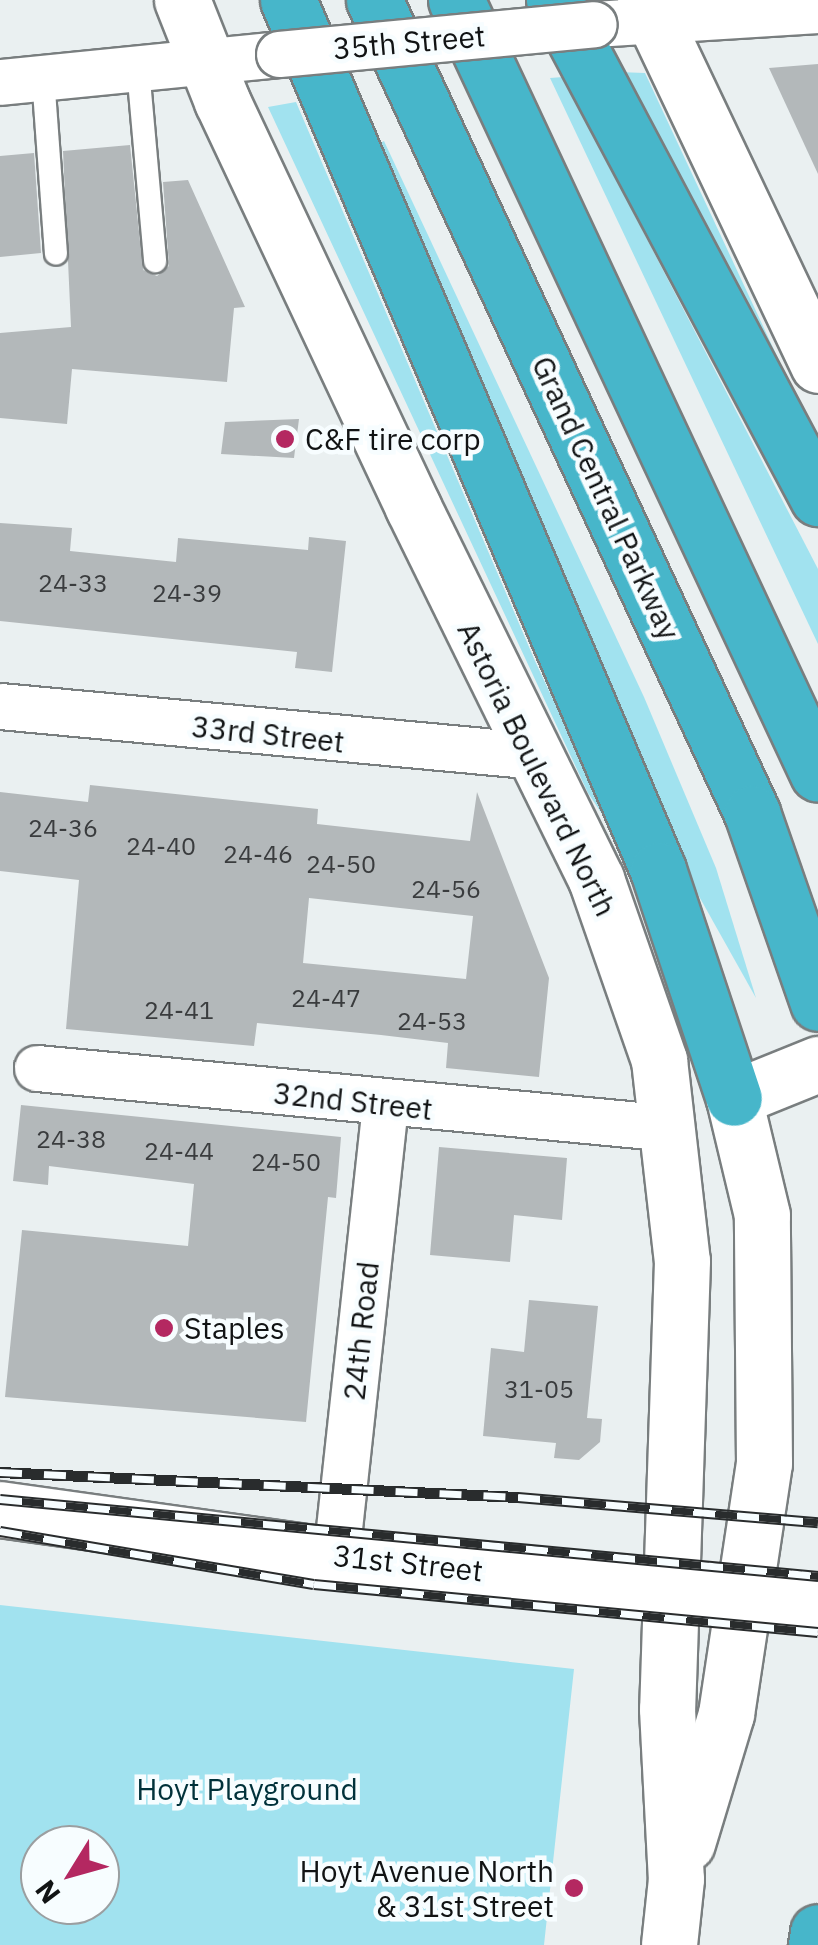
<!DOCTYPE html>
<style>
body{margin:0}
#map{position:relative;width:818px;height:1945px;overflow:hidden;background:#eaf0f1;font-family:"IBM Plex Sans",sans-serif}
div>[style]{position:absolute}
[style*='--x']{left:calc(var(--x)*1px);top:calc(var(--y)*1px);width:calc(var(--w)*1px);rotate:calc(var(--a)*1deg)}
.green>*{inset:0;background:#a1e2ef}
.building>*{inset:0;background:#b3b8ba}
.roads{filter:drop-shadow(2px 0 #797e7f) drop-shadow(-2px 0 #797e7f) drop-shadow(0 2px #797e7f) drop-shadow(0 -2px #797e7f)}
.lane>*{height:22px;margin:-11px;padding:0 11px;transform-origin:11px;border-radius:11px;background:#fff}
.street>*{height:45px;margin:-22.5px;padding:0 22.5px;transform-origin:22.5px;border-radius:22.5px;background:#fff}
.secondary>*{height:55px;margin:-27.5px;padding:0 27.5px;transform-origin:27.5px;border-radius:27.5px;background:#fff}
.highway>*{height:55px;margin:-27.5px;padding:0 27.5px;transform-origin:27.5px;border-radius:27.5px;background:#47b6ca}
.rail>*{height:11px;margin-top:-5.5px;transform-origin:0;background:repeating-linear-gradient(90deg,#f7fdff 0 22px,#292c2d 0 44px);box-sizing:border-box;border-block:2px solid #292c2d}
.bridges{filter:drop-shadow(2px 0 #797e7f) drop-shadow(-2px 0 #797e7f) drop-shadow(0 2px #797e7f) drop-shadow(0 -2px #797e7f)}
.street-bridge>*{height:45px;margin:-22.5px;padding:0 22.5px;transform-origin:22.5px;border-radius:22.5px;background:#fff}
.dots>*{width:28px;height:28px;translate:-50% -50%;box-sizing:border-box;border:5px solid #f7fdff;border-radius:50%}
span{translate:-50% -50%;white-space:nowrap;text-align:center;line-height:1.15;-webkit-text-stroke:9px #f7fdff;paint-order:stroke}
.number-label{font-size:25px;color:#3a3c3e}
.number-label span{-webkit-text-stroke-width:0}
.street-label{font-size:30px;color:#111314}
.poi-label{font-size:30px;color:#111314}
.left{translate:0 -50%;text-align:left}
.right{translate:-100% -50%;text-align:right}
.park-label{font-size:30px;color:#00313a}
.north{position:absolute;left:20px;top:1825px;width:100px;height:100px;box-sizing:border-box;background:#f7fdff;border:2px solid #9b9fa1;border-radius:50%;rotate:233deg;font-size:28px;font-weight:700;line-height:40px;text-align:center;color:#111314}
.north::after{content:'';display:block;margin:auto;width:35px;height:45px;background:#b42861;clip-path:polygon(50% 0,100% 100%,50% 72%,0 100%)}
</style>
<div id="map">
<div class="green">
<div style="clip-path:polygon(618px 72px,645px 73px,818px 444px)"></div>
<div style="clip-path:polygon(563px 77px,818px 569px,818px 644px,550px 78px)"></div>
<div style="clip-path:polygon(296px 102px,535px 661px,618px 838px,588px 793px,268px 107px)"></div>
<div style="clip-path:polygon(384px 141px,644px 697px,716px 868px,756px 998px,668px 841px,373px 147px)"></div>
<div style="clip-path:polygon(evenodd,0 1605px,574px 1669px,544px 1945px,0 1945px,0 1605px,40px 1845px,100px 1845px,100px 1905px,40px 1905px,40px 1845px)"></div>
</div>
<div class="building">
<div style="clip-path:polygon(818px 64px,818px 174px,769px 68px)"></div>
<div style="clip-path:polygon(130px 145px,143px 270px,157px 276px,169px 266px,163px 182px,188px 180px,245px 307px,234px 308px,227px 382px,72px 369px,67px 424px,0 418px,0 333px,71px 327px,63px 151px)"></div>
<div style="clip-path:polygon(34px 153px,41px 253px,0 257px,0 156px)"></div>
<div style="clip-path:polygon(299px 419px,294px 458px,221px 454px,225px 422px)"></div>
<div style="clip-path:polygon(0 523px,72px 528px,70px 551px,176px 562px,178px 538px,308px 550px,309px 537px,346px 541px,332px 672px,295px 668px,297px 652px,0 621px)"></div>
<div style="clip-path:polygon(evenodd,90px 785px,318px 809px,317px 824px,470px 841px,477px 792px,549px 978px,539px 1077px,446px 1068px,448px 1043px,381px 1035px,257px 1023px,254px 1046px,66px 1029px,79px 880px,0 871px,0 792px,88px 802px,90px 785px,309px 898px,473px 916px,466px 979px,303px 963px,309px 898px)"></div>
<div style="clip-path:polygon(21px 1105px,341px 1137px,336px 1198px,328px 1197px,306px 1422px,5px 1397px,22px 1230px,188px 1246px,194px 1184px,49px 1166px,48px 1185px,13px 1181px)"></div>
<div style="clip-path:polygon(439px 1147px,567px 1158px,562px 1220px,514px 1215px,510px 1262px,430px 1255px)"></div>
<div style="clip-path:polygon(529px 1300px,598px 1306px,587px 1418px,602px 1419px,600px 1442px,579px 1460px,554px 1458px,556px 1443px,483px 1436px,491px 1348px,524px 1352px)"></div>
</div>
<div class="roads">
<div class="lane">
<div style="--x:138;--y:69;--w:193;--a:84.9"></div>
<div style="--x:43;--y:77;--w:177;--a:85.8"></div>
</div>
<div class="street">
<div style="--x:594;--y:24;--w:224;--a:-3.6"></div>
<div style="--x:0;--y:82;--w:280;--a:-5.7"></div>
<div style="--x:0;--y:706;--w:539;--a:5.32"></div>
<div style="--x:37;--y:1068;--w:636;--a:5.41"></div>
<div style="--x:336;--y:1556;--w:454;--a:-83.8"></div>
</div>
<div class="secondary">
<div style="--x:182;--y:0;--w:109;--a:68.4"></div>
<div style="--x:222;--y:101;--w:449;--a:64.8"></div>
<div style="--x:413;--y:507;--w:415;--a:63.8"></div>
<div style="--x:596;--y:879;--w:192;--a:70.8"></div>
<div style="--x:659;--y:1060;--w:202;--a:83.5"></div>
<div style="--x:682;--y:1261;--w:448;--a:91.9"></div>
<div style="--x:667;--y:1709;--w:170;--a:87"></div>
<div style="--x:676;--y:1879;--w:66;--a:96.1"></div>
<div style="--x:645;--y:0;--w:404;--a:64.6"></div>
<div style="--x:0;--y:1509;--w:339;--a:8"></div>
<div style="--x:336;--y:1556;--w:484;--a:5.5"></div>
<div style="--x:687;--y:1843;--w:135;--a:-73.2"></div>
<div style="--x:726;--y:1714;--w:254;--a:-81.4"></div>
<div style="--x:764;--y:1463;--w:248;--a:-90.5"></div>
<div style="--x:762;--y:1215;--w:120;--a:-103.5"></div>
<div style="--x:734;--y:1098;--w:91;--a:-22"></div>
</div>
<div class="highway">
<div style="--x:288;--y:0;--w:945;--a:66.96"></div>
<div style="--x:658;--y:870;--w:240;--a:71.6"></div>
<div style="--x:374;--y:0;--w:897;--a:65.06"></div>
<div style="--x:752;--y:813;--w:201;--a:70.8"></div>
<div style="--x:456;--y:0;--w:854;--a:64.93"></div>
<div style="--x:554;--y:0;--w:564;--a:62.07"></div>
<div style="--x:816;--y:1945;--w:13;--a:-81"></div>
</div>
</div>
<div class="rail">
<div style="--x:0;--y:1472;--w:519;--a:2.76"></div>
<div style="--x:518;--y:1497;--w:301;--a:4.8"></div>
<div style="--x:0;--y:1499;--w:822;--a:5.38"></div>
<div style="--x:0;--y:1531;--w:318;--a:9.6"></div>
<div style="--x:314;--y:1584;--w:506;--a:5.44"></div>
</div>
<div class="bridges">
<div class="street-bridge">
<div style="--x:279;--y:54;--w:316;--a:-5.4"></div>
</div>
</div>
<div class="dots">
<div style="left:285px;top:439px;background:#b42861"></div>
<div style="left:164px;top:1328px;background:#b42861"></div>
<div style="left:574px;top:1888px;background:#b42861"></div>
</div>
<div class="number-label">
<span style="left:73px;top:583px">24-33</span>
<span style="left:187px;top:593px">24-39</span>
<span style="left:63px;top:828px">24-36</span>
<span style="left:161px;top:846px">24-40</span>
<span style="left:258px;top:854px">24-46</span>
<span style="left:341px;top:864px">24-50</span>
<span style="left:446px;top:889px">24-56</span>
<span style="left:326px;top:998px">24-47</span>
<span style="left:179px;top:1010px">24-41</span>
<span style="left:432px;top:1021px">24-53</span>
<span style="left:71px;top:1139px">24-38</span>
<span style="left:179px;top:1151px">24-44</span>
<span style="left:286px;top:1162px">24-50</span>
<span style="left:539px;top:1389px">31-05</span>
</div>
<div class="street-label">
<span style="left:409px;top:42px;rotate:-5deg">35th Street</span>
<span style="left:606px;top:498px;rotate:65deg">Grand Central Parkway</span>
<span style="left:268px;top:734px;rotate:6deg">33rd Street</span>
<span style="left:537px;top:769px;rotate:64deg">Astoria Boulevard North</span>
<span style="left:353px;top:1101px;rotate:6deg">32nd Street</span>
<span style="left:361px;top:1331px;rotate:-84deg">24th Road</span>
<span style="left:408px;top:1563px;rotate:6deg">31st Street</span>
</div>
<div class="poi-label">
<span class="left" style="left:305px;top:439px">C&amp;F tire corp</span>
<span class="left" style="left:184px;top:1328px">Staples</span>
<span class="right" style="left:554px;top:1888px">Hoyt Avenue North<br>&amp; 31st Street</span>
</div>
<div class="park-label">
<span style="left:247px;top:1789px">Hoyt Playground</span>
</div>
<div class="north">N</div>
</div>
